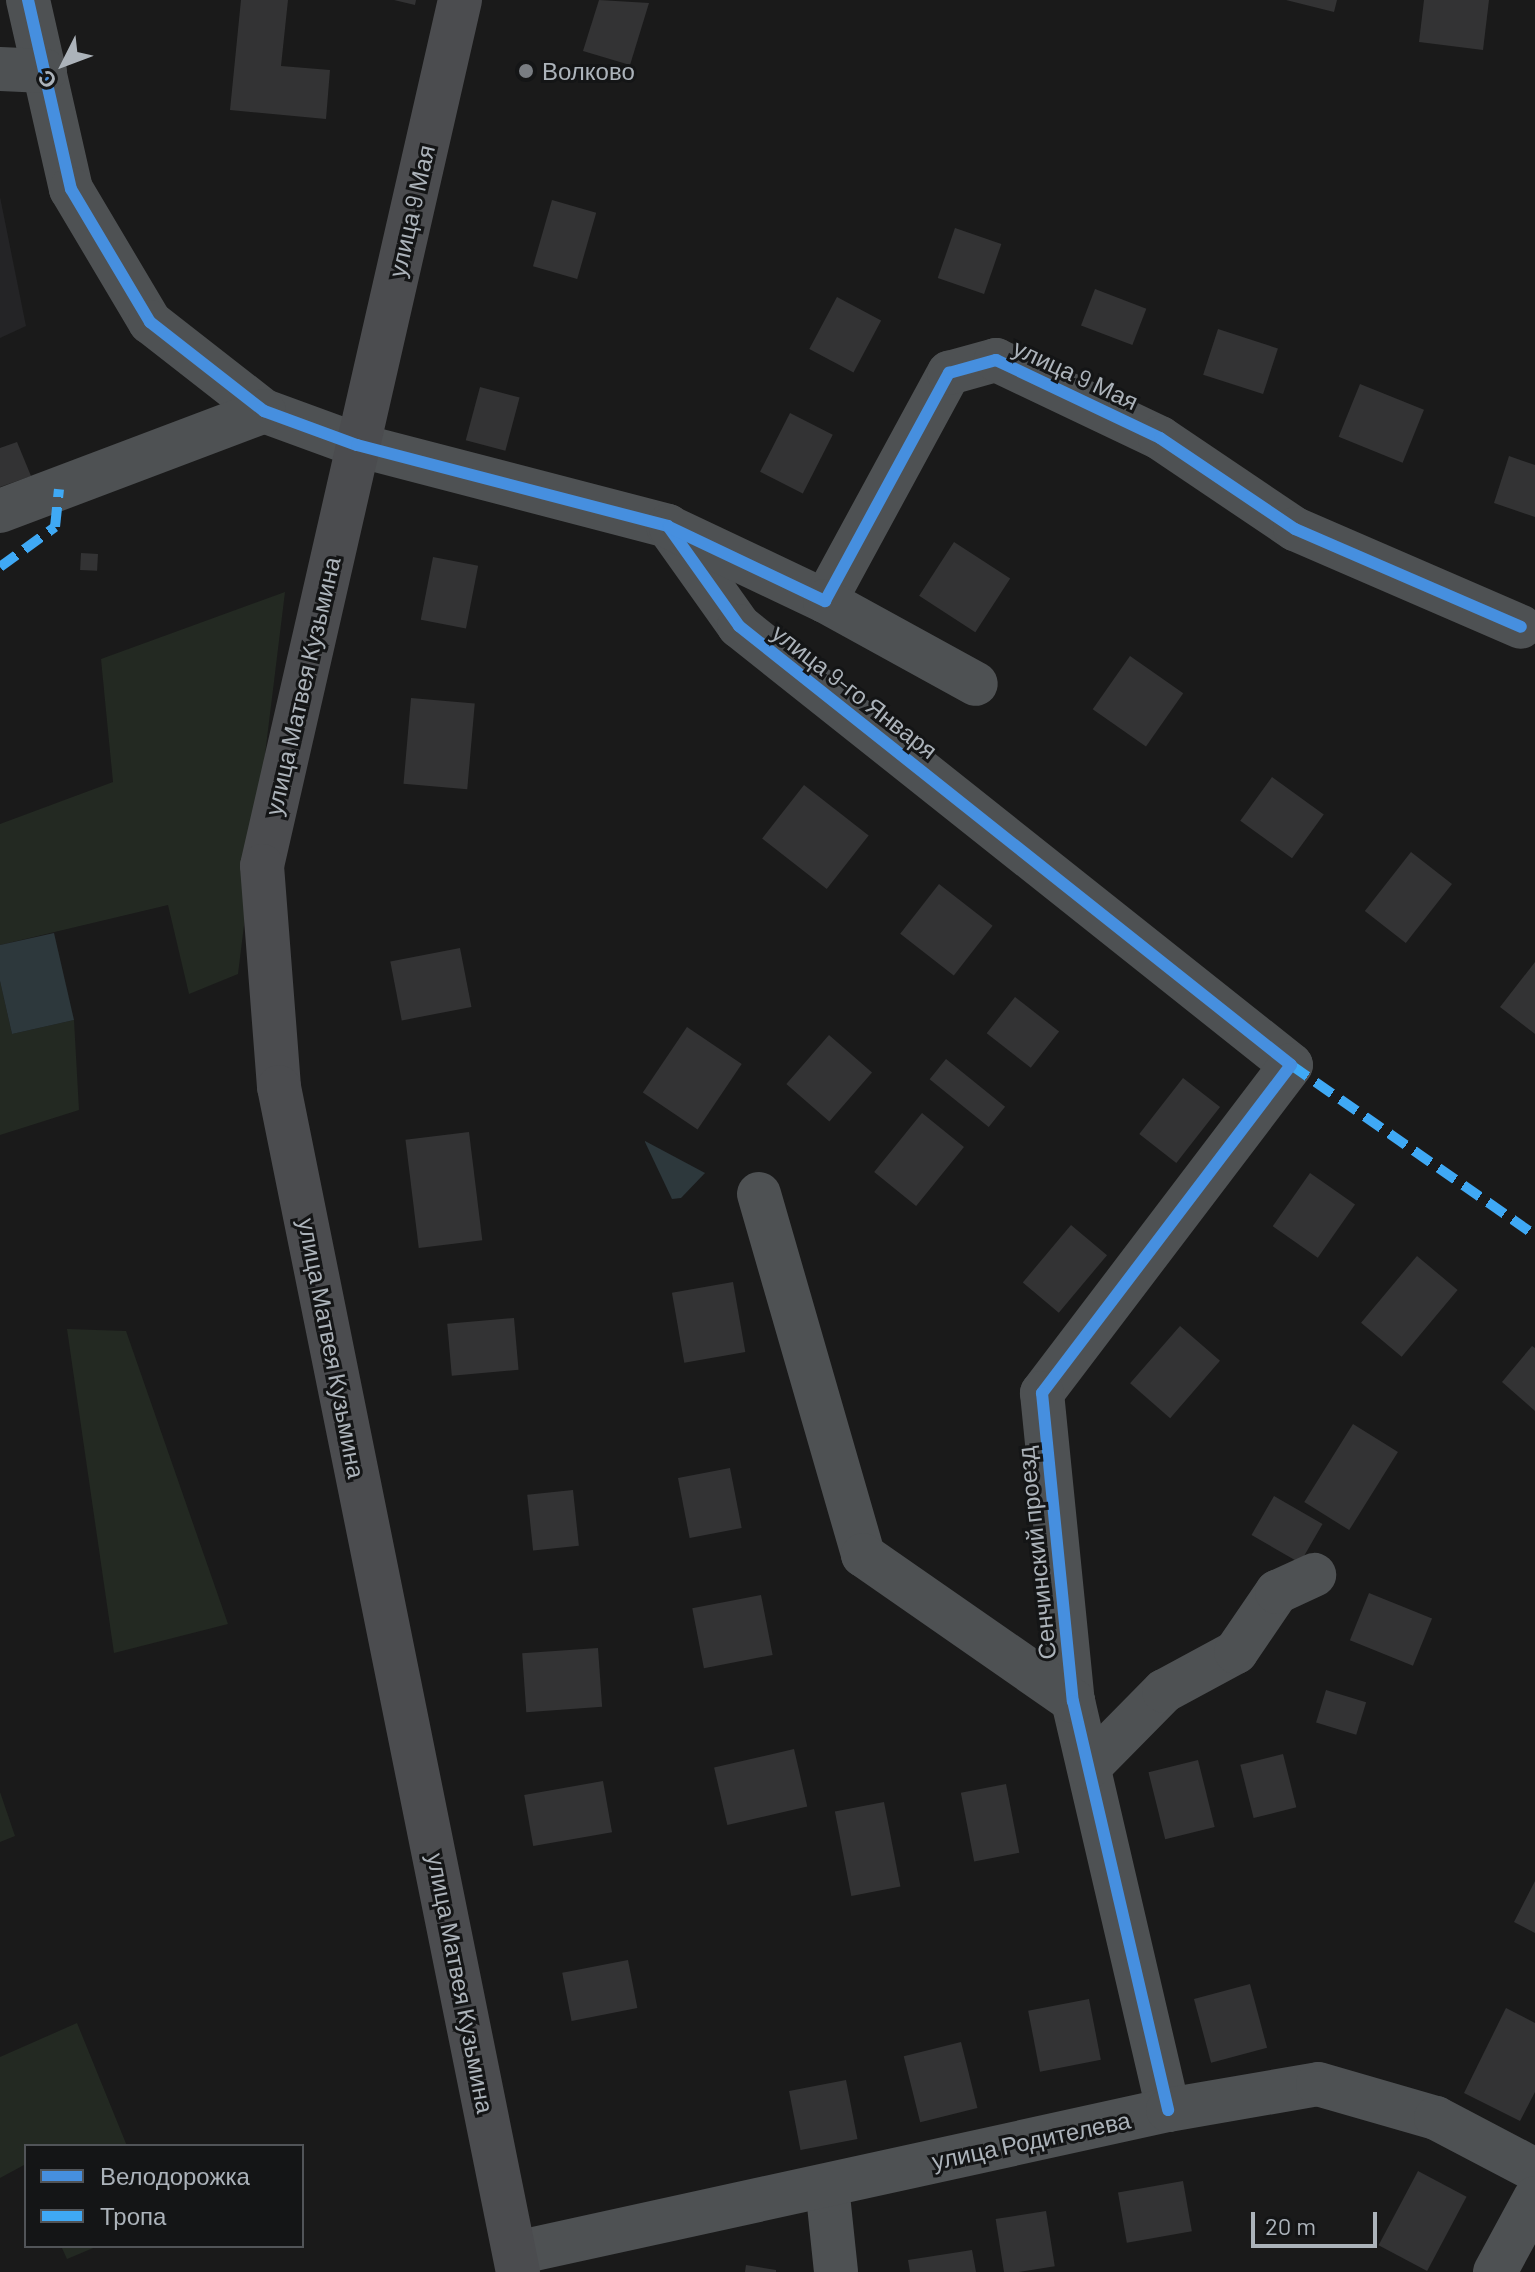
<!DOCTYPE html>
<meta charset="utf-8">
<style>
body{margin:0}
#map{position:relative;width:1535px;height:2272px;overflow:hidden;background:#1a1a1a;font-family:Barlow,sans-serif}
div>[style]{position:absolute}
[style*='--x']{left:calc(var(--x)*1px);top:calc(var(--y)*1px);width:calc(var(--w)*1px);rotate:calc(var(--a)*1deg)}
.built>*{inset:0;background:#242426}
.green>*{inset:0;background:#232922}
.water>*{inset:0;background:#2d383c}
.building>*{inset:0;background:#333334;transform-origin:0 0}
.minor>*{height:44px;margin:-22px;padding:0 22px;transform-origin:22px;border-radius:22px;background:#4e5153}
.major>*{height:44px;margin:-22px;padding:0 22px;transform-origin:22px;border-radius:22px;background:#4b4c4f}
.quiet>*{height:10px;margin-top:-5px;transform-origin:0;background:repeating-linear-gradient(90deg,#3fa9f5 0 20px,transparent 0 30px)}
.cycleway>*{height:12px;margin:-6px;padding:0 6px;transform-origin:6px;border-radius:6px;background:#468fdf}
.dots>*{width:22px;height:22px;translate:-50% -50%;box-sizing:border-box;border:4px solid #141516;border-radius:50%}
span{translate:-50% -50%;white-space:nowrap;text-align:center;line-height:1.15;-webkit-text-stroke:6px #141516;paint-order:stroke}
.poi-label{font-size:24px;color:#acb3ba}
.left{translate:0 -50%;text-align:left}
.street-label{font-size:24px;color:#acb3ba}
.legend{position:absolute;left:24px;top:2144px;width:280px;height:104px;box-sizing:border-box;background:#141516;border:2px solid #515458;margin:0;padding:10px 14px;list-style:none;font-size:24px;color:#acb3ba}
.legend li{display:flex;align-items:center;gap:16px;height:40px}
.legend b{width:40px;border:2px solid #515458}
.north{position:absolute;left:24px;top:24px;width:80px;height:80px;-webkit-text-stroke:6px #141516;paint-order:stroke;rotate:228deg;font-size:22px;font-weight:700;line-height:32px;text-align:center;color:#acb3ba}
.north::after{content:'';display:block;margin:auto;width:28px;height:36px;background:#acb3ba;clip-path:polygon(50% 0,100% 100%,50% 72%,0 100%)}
.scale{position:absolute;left:1251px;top:2212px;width:126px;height:36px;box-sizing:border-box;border:4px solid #acb3ba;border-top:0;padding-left:10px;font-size:24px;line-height:28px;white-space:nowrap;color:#acb3ba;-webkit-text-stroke:6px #141516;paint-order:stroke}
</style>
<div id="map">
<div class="built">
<div style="clip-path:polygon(0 197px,26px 326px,0 338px)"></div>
</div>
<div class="green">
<div style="clip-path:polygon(285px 592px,238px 974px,189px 994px,168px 905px,0 945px,0 824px,113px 782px,101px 659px)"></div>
<div style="clip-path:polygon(0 981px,12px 1034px,74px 1020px,79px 1110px,0 1135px)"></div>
<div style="clip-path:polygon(67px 1329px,126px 1331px,228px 1624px,114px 1653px)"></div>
<div style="clip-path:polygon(0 1792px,15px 1836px,0 1842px)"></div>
<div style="clip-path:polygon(77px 2023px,127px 2146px,26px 2146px,26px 2169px,24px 2165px,0 2178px,0 2057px)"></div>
<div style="clip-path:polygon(61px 2246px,98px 2246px,67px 2259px)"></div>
</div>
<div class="water">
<div style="clip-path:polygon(54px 933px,74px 1020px,12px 1034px,0 981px,0 945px)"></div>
<div style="clip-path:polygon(645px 1142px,645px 1141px,705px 1173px,681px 1198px,672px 1199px)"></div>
</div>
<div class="building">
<div style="clip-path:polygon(241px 0,288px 0,281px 66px,330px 70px,326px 119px,230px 110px)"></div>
<div style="clip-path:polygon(394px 0,416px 0,415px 5px)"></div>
<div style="clip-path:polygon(599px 0,649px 3px,630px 65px,583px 51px)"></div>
<div style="clip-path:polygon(1286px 0,1337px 0,1334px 12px)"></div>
<div style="clip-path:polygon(1424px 0,1489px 0,1483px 50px,1419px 42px)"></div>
<div style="left:552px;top:200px;width:46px;height:69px;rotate:16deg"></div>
<div style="left:955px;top:228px;width:49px;height:53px;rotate:19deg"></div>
<div style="left:1095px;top:289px;width:55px;height:39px;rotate:21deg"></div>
<div style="left:837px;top:297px;width:50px;height:59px;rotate:28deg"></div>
<div style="left:1218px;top:329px;width:63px;height:48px;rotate:18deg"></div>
<div style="left:1360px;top:384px;width:69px;height:57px;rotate:22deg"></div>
<div style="left:480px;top:387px;width:41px;height:55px;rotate:15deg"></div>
<div style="left:790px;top:413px;width:48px;height:66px;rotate:27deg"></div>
<div style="clip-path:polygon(17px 442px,31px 476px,0 487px,0 448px)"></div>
<div style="clip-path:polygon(1509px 456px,1535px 465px,1535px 517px,1494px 503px)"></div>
<div style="left:954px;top:542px;width:67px;height:64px;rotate:33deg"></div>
<div style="left:81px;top:553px;width:17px;height:17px;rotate:3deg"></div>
<div style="left:433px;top:557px;width:46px;height:64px;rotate:11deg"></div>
<div style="left:1130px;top:656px;width:65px;height:65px;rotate:35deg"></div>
<div style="left:411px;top:698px;width:64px;height:86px;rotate:5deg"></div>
<div style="left:1272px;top:777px;width:64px;height:54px;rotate:36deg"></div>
<div style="left:804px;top:785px;width:82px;height:68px;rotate:38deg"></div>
<div style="left:1411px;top:852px;width:52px;height:75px;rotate:38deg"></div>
<div style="left:939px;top:884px;width:68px;height:63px;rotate:38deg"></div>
<div style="left:460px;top:948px;width:60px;height:71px;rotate:79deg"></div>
<div style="clip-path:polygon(1535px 962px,1535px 1034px,1500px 1007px)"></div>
<div style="left:1015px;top:997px;width:56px;height:46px;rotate:38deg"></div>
<div style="left:687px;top:1027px;width:66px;height:79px;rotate:34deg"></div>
<div style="left:829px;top:1035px;width:57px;height:65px;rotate:41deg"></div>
<div style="left:946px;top:1059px;width:76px;height:26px;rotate:39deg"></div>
<div style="left:1183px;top:1078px;width:47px;height:71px;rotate:38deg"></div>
<div style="left:922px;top:1113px;width:54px;height:76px;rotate:39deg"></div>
<div style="left:469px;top:1132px;width:109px;height:64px;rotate:83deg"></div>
<div style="left:1310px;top:1173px;width:55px;height:65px;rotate:35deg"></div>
<div style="left:1071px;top:1225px;width:47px;height:75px;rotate:40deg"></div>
<div style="left:1417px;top:1256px;width:53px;height:87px;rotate:40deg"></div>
<div style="left:733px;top:1282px;width:71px;height:62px;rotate:80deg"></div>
<div style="left:514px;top:1318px;width:52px;height:67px;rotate:85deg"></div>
<div style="left:1180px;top:1326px;width:53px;height:76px;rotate:41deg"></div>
<div style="clip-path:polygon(1532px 1346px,1535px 1348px,1535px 1411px,1502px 1382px)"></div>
<div style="left:1353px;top:1424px;width:53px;height:92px;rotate:32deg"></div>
<div style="left:730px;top:1468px;width:61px;height:53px;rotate:79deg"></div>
<div style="left:573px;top:1490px;width:56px;height:46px;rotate:84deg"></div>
<div style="left:1274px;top:1496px;width:56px;height:45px;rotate:30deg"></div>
<div style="left:1369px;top:1593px;width:68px;height:51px;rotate:22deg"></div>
<div style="left:761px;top:1595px;width:61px;height:70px;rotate:79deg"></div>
<div style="left:598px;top:1648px;width:59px;height:76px;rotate:86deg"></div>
<div style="left:1326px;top:1690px;width:42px;height:34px;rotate:17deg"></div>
<div style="left:794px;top:1749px;width:59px;height:82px;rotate:77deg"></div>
<div style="left:1283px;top:1754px;width:55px;height:44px;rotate:76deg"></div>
<div style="left:1198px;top:1760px;width:69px;height:51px;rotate:76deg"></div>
<div style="left:603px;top:1781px;width:52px;height:80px;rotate:80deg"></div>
<div style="left:1006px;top:1784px;width:70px;height:46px;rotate:79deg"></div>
<div style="left:884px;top:1802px;width:86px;height:50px;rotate:79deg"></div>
<div style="clip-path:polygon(1535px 1881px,1535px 1933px,1514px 1922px)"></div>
<div style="left:628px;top:1960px;width:49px;height:67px;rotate:79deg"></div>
<div style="left:1250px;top:1984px;width:66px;height:58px;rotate:75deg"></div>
<div style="left:1089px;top:1999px;width:62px;height:62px;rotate:79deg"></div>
<div style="clip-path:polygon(1506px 2008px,1535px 2023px,1535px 2092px,1520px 2121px,1464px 2093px)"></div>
<div style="left:961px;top:2042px;width:68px;height:59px;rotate:76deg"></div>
<div style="left:846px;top:2080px;width:60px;height:58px;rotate:79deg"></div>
<div style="left:1418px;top:2171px;width:55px;height:84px;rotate:28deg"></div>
<div style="left:1183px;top:2181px;width:51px;height:66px;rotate:80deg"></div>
<div style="left:1046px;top:2211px;width:56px;height:51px;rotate:81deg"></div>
<div style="clip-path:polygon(972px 2250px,976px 2272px,910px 2272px,908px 2260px)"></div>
<div style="clip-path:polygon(746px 2265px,776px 2270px,776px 2272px,745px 2272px)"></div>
</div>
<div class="minor">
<div style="--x:28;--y:0;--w:194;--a:77.2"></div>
<div style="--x:71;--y:189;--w:155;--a:59.3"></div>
<div style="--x:150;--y:322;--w:145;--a:38"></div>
<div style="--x:264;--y:411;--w:99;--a:20.1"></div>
<div style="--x:357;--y:445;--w:321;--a:14.6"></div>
<div style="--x:668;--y:526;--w:123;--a:54.6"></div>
<div style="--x:739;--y:626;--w:705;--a:38.49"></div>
<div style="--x:1291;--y:1065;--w:412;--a:127.2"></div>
<div style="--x:1042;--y:1393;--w:310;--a:84.3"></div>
<div style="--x:1073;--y:1701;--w:420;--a:76.9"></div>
<div style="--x:0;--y:69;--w:45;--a:2.5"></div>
<div style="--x:0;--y:511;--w:282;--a:-20.7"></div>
<div style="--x:671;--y:528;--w:170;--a:25.4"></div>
<div style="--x:825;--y:601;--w:260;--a:-61.5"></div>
<div style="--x:949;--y:373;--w:49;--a:-15.5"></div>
<div style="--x:996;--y:360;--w:182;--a:25.4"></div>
<div style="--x:1160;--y:438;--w:163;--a:34"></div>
<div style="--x:1295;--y:529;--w:246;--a:23.4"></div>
<div style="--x:825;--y:601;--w:172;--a:28.8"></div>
<div style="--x:759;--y:1194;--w:376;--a:73.9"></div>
<div style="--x:863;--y:1555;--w:256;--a:34.8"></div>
<div style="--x:1089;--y:1767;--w:107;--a:-45.4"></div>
<div style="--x:1164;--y:1691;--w:82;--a:-28.4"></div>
<div style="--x:1236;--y:1652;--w:73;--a:-55.7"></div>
<div style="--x:1277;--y:1592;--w:41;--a:-24.7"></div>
<div style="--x:827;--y:2186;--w:86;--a:84"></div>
<div style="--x:516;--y:2253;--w:667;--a:-12.37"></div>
<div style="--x:1168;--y:2110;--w:152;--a:-9.8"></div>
<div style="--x:1318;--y:2084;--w:123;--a:16.1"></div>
<div style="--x:1436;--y:2118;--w:112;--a:27.7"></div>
<div style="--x:1495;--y:2272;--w:84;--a:-61.6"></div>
</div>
<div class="major">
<div style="--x:460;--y:0;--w:888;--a:102.88"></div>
<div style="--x:262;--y:866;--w:222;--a:85.6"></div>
<div style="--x:279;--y:1087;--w:1209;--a:78.6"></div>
</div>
<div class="quiet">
<div style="--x:0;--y:567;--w:68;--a:-36"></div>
<div style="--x:55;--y:527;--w:38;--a:-84"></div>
<div style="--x:1291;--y:1065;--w:297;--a:34.9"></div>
</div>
<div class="cycleway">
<div style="--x:28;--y:0;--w:194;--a:77.2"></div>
<div style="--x:71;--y:189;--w:155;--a:59.3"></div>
<div style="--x:150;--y:322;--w:145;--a:38"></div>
<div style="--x:264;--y:411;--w:99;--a:20.1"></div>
<div style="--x:357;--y:445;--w:321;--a:14.6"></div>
<div style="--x:668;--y:526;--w:123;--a:54.6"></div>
<div style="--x:739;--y:626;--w:705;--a:38.49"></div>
<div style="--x:1291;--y:1065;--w:412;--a:127.2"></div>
<div style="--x:1042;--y:1393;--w:310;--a:84.3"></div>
<div style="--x:1073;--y:1701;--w:420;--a:76.9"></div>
<div style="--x:669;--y:527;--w:173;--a:25.4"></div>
<div style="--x:825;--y:601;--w:260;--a:-61.5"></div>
<div style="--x:949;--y:373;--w:49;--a:-15.5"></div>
<div style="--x:996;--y:360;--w:182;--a:25.4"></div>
<div style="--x:1160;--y:438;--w:163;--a:34"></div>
<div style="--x:1295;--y:529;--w:246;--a:23.4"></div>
</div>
<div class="dots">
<div style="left:526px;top:71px;background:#797d82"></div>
</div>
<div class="poi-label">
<span class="left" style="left:542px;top:71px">Волково</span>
</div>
<div class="street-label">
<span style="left:411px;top:211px;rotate:-77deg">улица 9 Мая</span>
<span style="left:1076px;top:374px;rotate:25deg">улица 9 Мая</span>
<span style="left:302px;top:686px;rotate:-77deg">улица Матвея Кузьмина</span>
<span style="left:855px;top:691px;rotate:38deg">улица 9-го Января</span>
<span style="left:332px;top:1348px;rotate:79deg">улица Матвея Кузьмина</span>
<span style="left:1036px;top:1553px;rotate:-96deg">Сенчинский проезд</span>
<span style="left:461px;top:1983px;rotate:79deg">улица Матвея Кузьмина</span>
<span style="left:1031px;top:2140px;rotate:-12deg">улица Родителева</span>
</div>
<ul class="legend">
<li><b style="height:10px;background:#468fdf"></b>Велодорожка</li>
<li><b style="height:10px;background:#3fa9f5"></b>Тропа</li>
</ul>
<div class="north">С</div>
<div class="scale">20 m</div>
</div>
